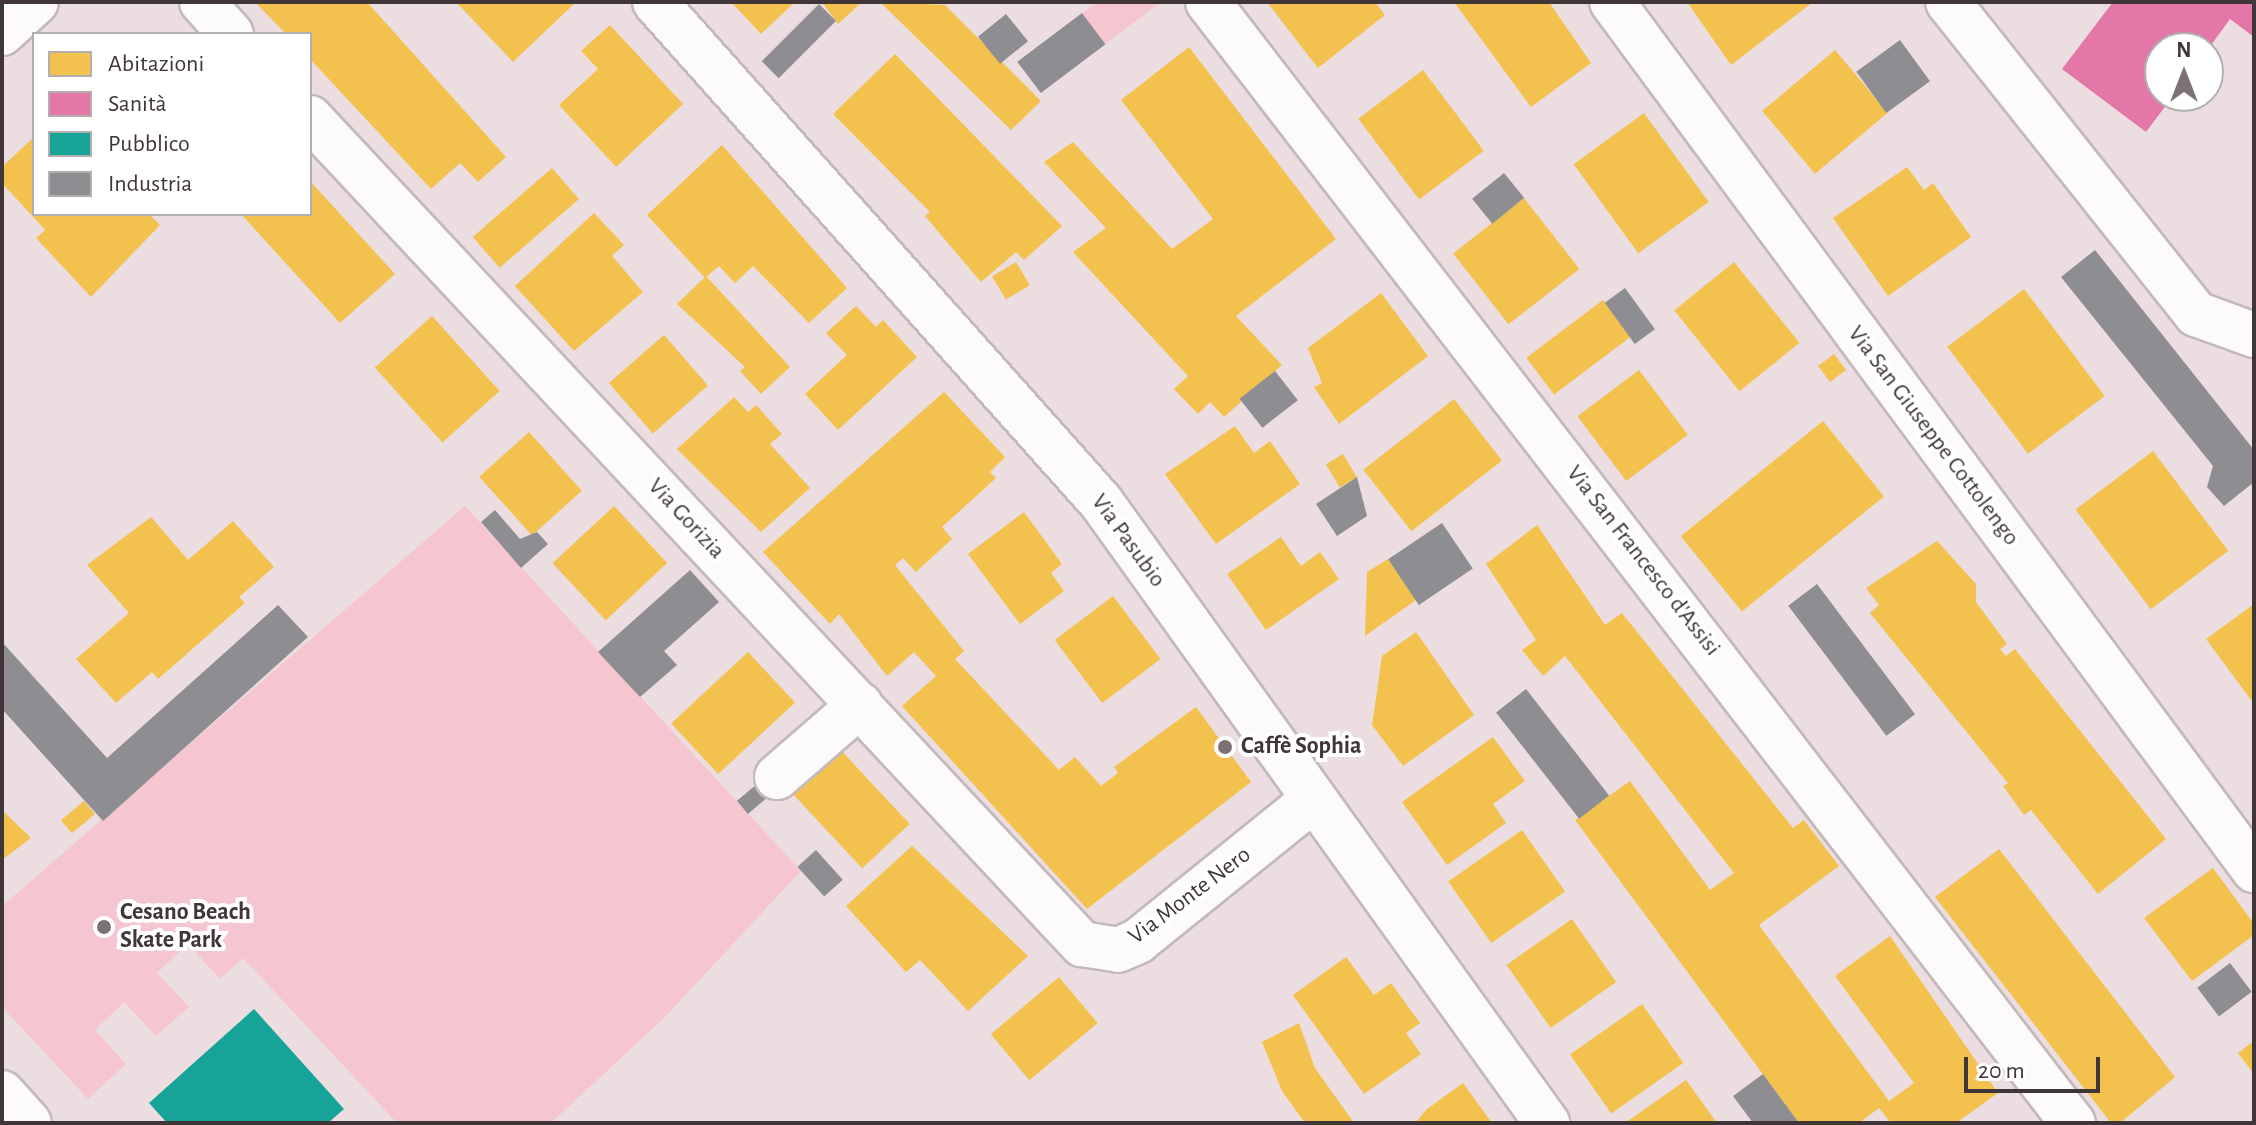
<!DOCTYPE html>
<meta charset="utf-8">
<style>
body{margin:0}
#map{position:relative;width:2256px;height:1125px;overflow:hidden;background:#ecdee0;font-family:"Alegreya Sans",sans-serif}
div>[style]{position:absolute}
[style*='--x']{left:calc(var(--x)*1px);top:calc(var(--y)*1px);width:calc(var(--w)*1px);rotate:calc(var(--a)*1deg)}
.green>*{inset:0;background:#f6c6d0}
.homes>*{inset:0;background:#f2c14e;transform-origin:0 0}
.health>*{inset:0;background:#e377a8}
.public>*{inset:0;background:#17a398}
.industry>*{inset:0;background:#8d8d92;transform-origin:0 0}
.roads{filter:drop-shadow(2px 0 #c3b9bb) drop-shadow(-2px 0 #c3b9bb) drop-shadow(0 2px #c3b9bb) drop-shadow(0 -2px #c3b9bb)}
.minor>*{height:44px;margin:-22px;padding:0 22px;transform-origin:22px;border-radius:22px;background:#fcfafa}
.dots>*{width:22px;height:22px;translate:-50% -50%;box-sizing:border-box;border:4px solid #fff;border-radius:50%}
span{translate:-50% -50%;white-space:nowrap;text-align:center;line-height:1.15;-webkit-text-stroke:8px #fff;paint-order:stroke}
.street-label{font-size:24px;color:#403638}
.poi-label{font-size:24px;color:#403638;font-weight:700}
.left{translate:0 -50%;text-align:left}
.frame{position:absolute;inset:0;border:4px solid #403638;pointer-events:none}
.legend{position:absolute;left:32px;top:32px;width:280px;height:184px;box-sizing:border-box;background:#fff;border:2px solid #b3afaf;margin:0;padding:10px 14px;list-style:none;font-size:24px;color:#403638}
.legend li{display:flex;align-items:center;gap:16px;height:40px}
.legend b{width:40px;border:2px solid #b3afaf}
.north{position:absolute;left:2144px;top:32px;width:80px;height:80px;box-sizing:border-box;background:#fff;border:2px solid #b3afaf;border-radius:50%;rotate:0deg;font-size:22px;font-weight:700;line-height:32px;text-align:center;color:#403638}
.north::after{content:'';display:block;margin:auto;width:28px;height:36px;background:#7c7173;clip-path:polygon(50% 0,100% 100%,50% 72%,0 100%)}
.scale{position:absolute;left:1964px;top:1057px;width:136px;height:36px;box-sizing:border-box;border:4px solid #403638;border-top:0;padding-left:10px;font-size:24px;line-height:28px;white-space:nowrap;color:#403638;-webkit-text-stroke:6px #fff;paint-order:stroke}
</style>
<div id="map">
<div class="green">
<div style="clip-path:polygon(1097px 2px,1161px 2px,1105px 44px,1082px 13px)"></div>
<div style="clip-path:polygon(465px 506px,801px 871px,665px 1017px,551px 1123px,397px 1123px,243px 958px,220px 979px,188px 944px,157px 973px,189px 1007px,156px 1036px,124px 1002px,95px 1030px,126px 1064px,88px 1099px,2px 1007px,2px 906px)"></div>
</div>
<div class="homes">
<div style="clip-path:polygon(255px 2px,367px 2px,506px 157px,478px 182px,460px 163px,431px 189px,310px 59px,310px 34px,286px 34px)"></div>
<div style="clip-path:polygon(456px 2px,576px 2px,513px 62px)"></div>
<div style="clip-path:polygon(731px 2px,795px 2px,761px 34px)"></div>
<div style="clip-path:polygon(822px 2px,862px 2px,838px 24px)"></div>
<div style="clip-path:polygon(880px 2px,945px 5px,1041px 101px,1011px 130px)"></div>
<div style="clip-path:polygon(1267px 2px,1375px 2px,1385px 15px,1318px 68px)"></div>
<div style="clip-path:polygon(1454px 2px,1549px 2px,1591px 63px,1531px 107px)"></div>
<div style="clip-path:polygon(1687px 2px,1813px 2px,1731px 65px)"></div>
<div style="clip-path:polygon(610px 25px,683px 104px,616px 167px,559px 105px,598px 69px,581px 51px)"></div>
<div style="clip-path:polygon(1189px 47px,1336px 239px,1236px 316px,1282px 365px,1224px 417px,1210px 402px,1198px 414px,1174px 389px,1188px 376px,1073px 252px,1106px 228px,1044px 162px,1073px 142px,1172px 249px,1213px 219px,1121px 100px)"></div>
<div style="left:1835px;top:50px;width:82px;height:95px;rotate:50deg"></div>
<div style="clip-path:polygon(895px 54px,1062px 226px,1024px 260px,1016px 252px,981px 282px,925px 216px,930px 212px,833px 114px)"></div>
<div style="left:1423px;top:70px;width:101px;height:81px;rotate:53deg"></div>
<div style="left:1644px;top:113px;width:110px;height:87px;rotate:54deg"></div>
<div style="clip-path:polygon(34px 137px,34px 214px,149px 214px,160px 225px,91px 297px,36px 238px,45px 230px,2px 183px,2px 167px)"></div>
<div style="clip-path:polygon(722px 145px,847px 288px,809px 323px,753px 266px,735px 283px,719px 266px,705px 278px,647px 215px)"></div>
<div style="clip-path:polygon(1907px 167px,1924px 190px,1933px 183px,1971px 237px,1888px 296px,1833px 218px)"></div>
<div style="left:552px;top:168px;width:41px;height:105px;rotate:49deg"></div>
<div style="clip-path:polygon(310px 181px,395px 274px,340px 323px,241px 214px,310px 214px)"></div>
<div style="left:1524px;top:198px;width:90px;height:90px;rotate:52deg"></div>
<div style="clip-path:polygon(594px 213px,624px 245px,612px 256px,643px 292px,574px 351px,515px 286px)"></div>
<div style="left:1016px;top:262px;width:27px;height:28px;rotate:59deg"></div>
<div style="left:1734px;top:262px;width:104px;height:77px;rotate:51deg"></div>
<div style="clip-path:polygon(706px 276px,790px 367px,761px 394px,740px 371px,745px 367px,677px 304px)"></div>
<div style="left:2024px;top:289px;width:134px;height:96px;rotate:53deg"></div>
<div style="clip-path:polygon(1381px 293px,1428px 356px,1339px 424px,1314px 387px,1322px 383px,1308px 348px)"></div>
<div style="left:1603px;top:300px;width:46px;height:96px;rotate:53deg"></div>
<div style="clip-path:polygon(856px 306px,876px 327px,883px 320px,917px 357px,838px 430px,805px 394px,847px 355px,826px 333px)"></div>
<div style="left:432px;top:316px;width:101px;height:77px;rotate:48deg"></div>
<div style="left:664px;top:335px;width:67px;height:73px;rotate:49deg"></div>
<div style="left:1834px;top:354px;width:20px;height:20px;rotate:53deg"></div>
<div style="left:1639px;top:370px;width:81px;height:77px;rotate:53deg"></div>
<div style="clip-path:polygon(944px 392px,1005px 457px,990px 472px,996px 478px,942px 527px,952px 539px,916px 572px,903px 558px,895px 565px,964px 651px,955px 659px,1059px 770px,1075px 757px,1101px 786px,1118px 773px,1114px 767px,1196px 707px,1251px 782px,1087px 909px,902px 706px,936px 676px,914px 652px,887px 676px,839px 614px,830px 624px,763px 552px)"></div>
<div style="clip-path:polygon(734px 397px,748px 412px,756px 405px,782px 434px,770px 444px,810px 488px,761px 532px,677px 449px)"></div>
<div style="left:1454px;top:399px;width:78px;height:115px;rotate:52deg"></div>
<div style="left:1823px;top:421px;width:97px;height:183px;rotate:51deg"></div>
<div style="clip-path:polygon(1235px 426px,1254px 453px,1270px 441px,1300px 484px,1216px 544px,1165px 474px)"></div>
<div style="left:529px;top:432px;width:79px;height:67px;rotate:48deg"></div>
<div style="left:2153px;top:451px;width:125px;height:97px;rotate:53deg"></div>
<div style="left:1343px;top:454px;width:27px;height:20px;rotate:59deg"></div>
<div style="left:614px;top:506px;width:78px;height:84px;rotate:47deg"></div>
<div style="clip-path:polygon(1024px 512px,1062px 564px,1051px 573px,1064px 591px,1020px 624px,968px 554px)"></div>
<div style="clip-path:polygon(151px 517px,188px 560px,233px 521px,274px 567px,239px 597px,245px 603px,158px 679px,152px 672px,116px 703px,76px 659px,129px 613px,87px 565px)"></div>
<div style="clip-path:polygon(1537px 525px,1605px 625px,1622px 613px,1793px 828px,1804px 820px,1839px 866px,1759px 925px,1889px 1101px,1914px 1083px,1835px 976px,1890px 936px,1998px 1093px,1956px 1123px,1891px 1123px,1879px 1108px,1859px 1123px,1799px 1123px,1575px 820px,1630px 781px,1710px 890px,1734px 873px,1565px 656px,1543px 676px,1522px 650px,1536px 640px,1486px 564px)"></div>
<div style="clip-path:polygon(1281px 537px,1301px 566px,1320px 552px,1339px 579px,1266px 630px,1227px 574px)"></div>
<div style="clip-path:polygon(1937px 541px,1976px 584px,1976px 602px,2007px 644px,2000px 649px,2006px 656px,2015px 649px,2166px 839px,2098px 894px,2031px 810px,2024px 815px,2003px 786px,2008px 783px,1870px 613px,1879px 605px,1866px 588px)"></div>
<div style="clip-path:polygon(1388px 559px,1416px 600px,1365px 636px,1367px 572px)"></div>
<div style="left:1113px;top:596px;width:79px;height:73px;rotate:53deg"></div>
<div style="clip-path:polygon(2254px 604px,2254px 704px,2206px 639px)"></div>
<div style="clip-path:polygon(1416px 632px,1474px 715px,1403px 766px,1372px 725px,1382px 656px)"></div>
<div style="left:748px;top:652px;width:69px;height:105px;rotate:47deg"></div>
<div style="clip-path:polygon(1493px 737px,1525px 781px,1493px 804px,1506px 823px,1447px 865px,1402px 802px)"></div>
<div style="left:836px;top:745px;width:108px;height:65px;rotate:47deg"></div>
<div style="left:84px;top:801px;width:17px;height:30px;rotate:50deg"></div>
<div style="clip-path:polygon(2px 810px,31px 838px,2px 860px)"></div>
<div style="left:1522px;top:830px;width:75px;height:90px;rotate:55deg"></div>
<div style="clip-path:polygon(912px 846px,1028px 956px,968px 1011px,920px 960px,906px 972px,846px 906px)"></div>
<div style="clip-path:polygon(1999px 849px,2175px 1077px,2120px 1123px,2111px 1123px,1935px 897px)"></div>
<div style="clip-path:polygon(2213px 868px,2254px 924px,2254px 935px,2192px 981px,2144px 918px)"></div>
<div style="left:1572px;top:919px;width:77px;height:80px;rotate:55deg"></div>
<div style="clip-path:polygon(1346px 957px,1374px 995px,1391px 983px,1420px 1023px,1406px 1033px,1421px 1054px,1364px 1094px,1293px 995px)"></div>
<div style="left:1059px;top:977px;width:60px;height:89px;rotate:50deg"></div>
<div style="left:1642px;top:1004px;width:72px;height:88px;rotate:55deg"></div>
<div style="clip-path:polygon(1299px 1023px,1315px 1068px,1354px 1123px,1305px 1123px,1282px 1091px,1262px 1042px)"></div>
<div style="clip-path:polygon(2254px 1041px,2254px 1074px,2238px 1053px)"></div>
<div style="clip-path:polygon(1686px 1080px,1717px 1123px,1625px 1123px)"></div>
<div style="clip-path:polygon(1463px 1083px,1492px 1123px,1415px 1123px,1427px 1109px)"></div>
</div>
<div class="health">
<div style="clip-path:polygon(2113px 2px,2254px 2px,2254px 37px,2230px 19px,2209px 48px,2160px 48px,2160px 96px,2173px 96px,2146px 132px,2062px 69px)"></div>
</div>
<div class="public">
<div style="clip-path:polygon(254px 1009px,344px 1109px,328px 1123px,167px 1123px,149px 1103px)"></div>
</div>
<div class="industry">
<div style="left:819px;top:4px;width:24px;height:81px;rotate:45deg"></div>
<div style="left:1082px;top:13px;width:39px;height:81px;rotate:53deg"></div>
<div style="left:1006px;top:14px;width:35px;height:36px;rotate:51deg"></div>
<div style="left:1900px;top:40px;width:51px;height:54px;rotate:54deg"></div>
<div style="left:1504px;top:173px;width:32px;height:41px;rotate:51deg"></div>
<div style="clip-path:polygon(2095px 250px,2254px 450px,2254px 482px,2224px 506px,2207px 487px,2213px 466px,2061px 277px)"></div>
<div style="left:1625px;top:288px;width:51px;height:25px;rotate:54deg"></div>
<div style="left:1275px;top:371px;width:37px;height:45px;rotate:52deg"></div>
<div style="clip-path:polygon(1357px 477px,1367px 516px,1337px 536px,1316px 504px)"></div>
<div style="clip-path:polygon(495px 510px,520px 539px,537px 532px,548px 544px,521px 568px,481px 522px)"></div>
<div style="left:1442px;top:523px;width:55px;height:65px;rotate:56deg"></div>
<div style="clip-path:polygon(690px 570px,719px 602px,664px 651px,677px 665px,640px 697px,598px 652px)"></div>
<div style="left:1817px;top:584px;width:163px;height:36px;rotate:53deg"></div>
<div style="clip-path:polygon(278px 605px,308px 637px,103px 821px,2px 709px,2px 642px,107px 758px)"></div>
<div style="left:1526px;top:689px;width:135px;height:38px;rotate:52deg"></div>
<div style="left:763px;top:779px;width:17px;height:34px;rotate:50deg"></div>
<div style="left:816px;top:850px;width:40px;height:25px;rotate:48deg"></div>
<div style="left:2230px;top:963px;width:36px;height:41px;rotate:53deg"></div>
<div style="clip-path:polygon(1763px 1074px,1799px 1123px,1753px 1123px,1733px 1096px)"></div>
</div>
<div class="roads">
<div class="minor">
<div style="--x:202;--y:2;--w:43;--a:47.8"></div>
<div style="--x:655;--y:2;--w:670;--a:48.27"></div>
<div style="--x:1101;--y:502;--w:765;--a:54.31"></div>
<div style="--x:1208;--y:2;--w:1416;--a:52.35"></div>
<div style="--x:1612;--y:2;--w:1080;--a:53.51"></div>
<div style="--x:1948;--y:2;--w:399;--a:51.5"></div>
<div style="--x:2196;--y:314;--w:62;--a:19.9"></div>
<div style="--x:2;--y:33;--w:46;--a:-42.4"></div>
<div style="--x:310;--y:118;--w:1131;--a:46.94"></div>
<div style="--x:1082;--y:944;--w:36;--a:9"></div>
<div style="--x:1118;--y:950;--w:22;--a:-24"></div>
<div style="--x:1138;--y:941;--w:226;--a:-38.9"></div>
<div style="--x:777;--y:777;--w:110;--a:-40.9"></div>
<div style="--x:2;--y:1093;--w:40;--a:48"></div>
</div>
</div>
<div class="dots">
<div style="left:1225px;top:747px;background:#7c7173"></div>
<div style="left:104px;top:927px;background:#7c7173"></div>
</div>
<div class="street-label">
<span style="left:1933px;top:436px;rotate:53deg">Via San Giuseppe Cottolengo</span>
<span style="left:686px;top:519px;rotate:47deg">Via Gorizia</span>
<span style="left:1128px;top:541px;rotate:54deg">Via Pasubio</span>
<span style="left:1643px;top:561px;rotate:52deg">Via San Francesco d'Assisi</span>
<span style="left:1190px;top:896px;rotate:-37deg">Via Monte Nero</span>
</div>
<div class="poi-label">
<span class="left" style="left:1241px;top:747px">Caffè Sophia</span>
<span class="left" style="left:120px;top:927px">Cesano Beach<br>Skate Park</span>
</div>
<div class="frame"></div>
<ul class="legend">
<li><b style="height:22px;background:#f2c14e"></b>Abitazioni</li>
<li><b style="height:22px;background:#e377a8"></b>Sanità</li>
<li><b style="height:22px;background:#17a398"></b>Pubblico</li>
<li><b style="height:22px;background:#8d8d92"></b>Industria</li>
</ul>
<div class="north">N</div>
<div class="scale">20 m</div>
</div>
